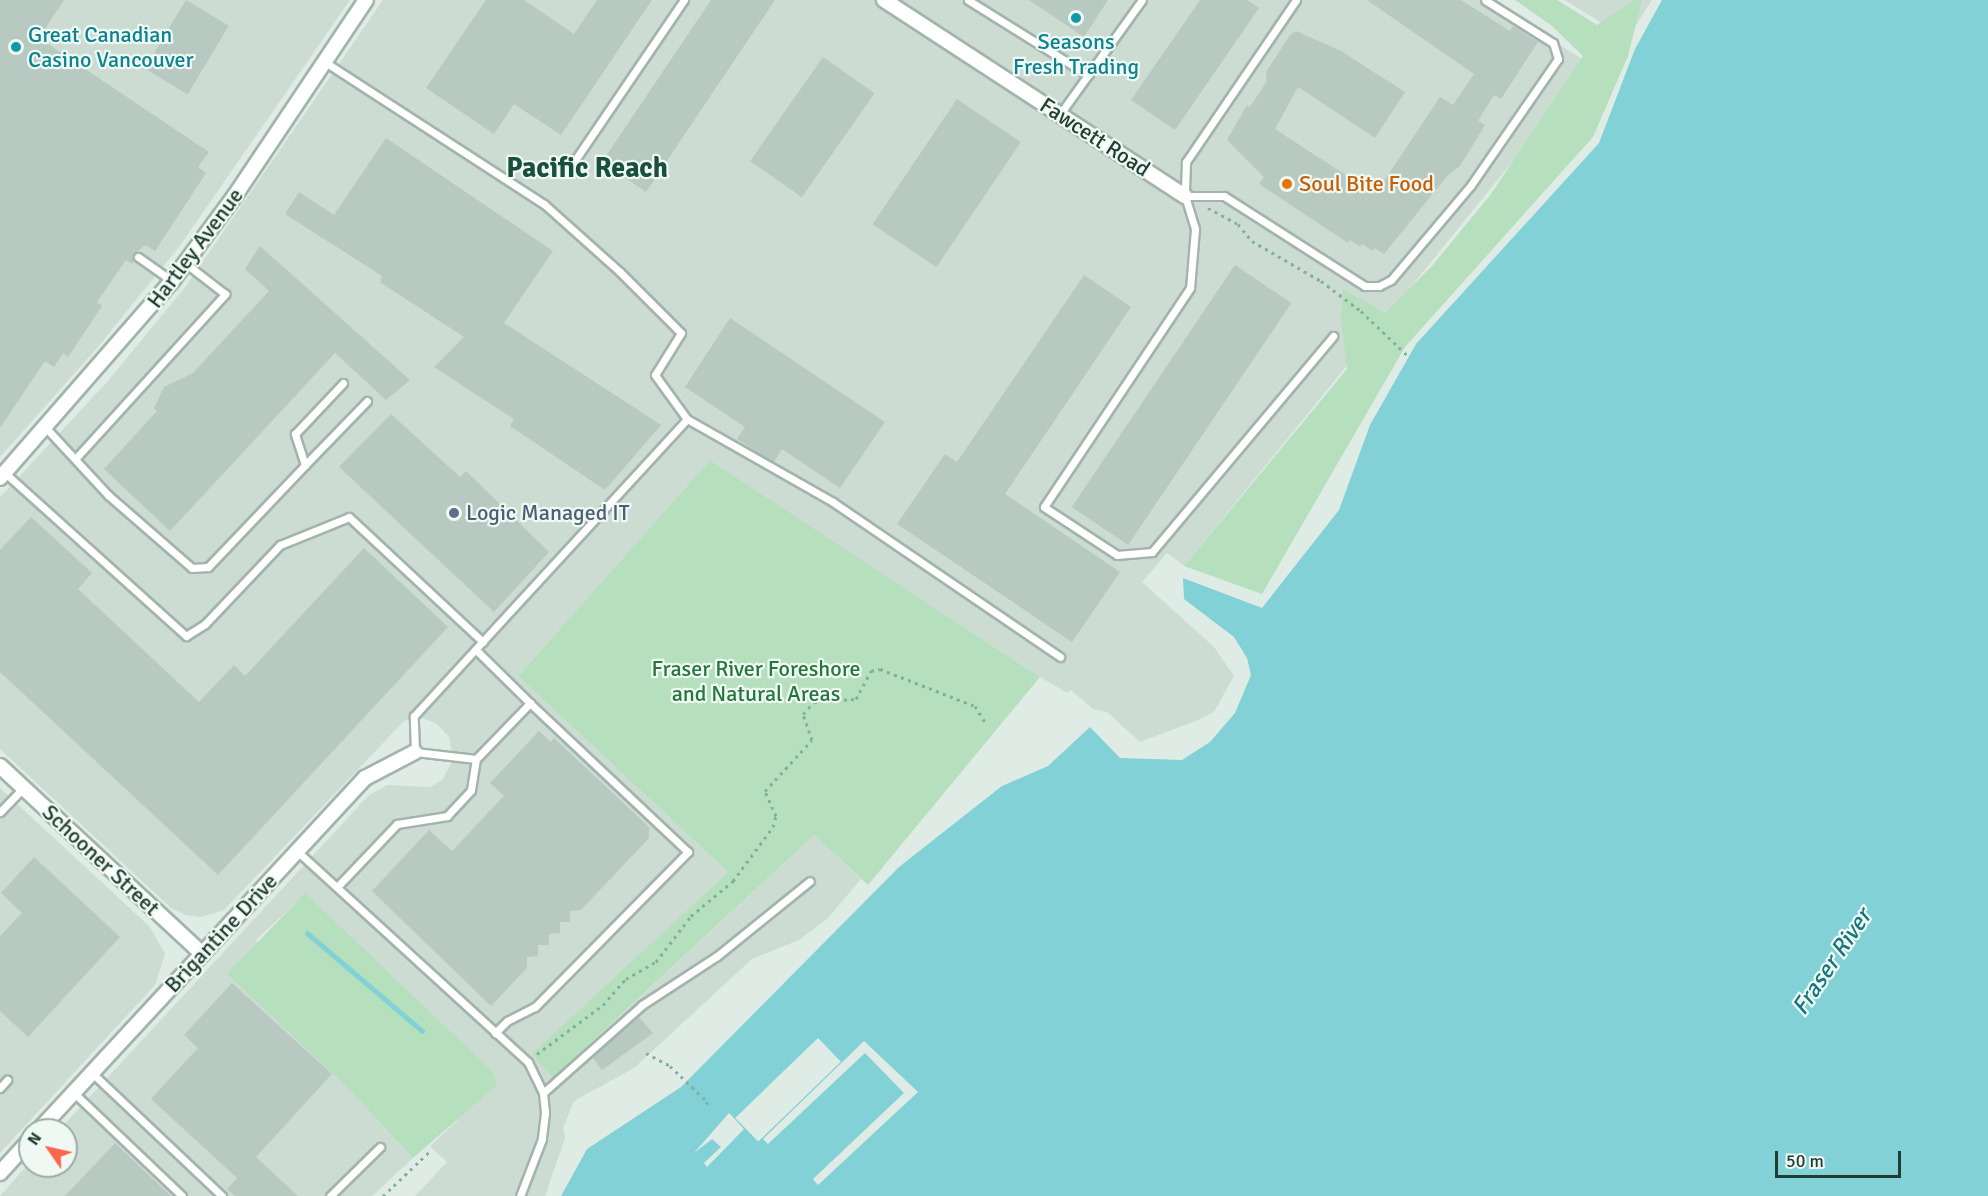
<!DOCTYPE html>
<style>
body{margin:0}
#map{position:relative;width:1988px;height:1196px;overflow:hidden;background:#dfece5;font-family:Signika,sans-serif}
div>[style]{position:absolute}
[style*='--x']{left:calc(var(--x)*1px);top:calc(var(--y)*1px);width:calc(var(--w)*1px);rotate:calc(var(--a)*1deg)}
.built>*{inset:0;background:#cddcd3}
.green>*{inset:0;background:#b6dfbd}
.water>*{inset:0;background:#82d1d6}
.pier>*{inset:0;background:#dfece5;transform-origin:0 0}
.stream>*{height:5px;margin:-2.5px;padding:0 2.5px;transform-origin:2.5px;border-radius:2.5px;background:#82d1d6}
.building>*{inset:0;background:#b7c9c0;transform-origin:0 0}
.path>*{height:3px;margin-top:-1.5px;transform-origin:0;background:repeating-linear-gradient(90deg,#7db29c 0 3px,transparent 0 7.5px)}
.roads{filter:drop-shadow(2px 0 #a2b4ac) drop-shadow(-2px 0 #a2b4ac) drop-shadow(0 2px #a2b4ac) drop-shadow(0 -2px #a2b4ac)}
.lane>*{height:7px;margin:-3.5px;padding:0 3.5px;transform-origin:3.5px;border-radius:3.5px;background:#fff}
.street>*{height:14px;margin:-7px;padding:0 7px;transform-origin:7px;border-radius:7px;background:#fff}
.dots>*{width:16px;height:16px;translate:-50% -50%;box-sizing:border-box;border:3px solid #f0f8f3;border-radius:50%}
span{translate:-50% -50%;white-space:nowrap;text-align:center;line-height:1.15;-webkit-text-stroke:4.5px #f0f8f3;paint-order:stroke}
.culture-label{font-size:22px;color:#0d838f}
.left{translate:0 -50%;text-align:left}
.street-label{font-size:22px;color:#1f3d32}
.food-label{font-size:22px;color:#c56008}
.service-label{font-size:22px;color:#4e5e75}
.park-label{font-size:22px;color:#26773d}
.water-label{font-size:24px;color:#15767d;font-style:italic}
.district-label{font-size:28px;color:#19503d;font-weight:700}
.north{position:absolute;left:18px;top:1118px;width:60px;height:60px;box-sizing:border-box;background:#f0f8f3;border:2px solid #9cada6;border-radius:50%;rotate:304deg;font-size:16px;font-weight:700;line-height:24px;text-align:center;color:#1f3d32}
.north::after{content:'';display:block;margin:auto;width:21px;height:27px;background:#fd654c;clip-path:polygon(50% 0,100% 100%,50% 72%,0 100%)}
.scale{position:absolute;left:1775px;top:1151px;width:126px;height:27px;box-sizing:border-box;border:3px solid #1f3d32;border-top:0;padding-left:8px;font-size:18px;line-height:21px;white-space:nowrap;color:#1f3d32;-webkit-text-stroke:4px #f0f8f3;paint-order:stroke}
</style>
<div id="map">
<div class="built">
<div style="clip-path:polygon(0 0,350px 0,179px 247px,97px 348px,0 457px)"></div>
<div style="clip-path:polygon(383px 0,1491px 0,1591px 65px,1184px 566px,1167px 553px,1142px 582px,1214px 647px,1234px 676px,1214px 712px,1198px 720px,1140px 742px,1107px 712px,1093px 709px,1071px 690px,1067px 693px,1040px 677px,710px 460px,518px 676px,728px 872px,533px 1054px,554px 1078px,814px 835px,861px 879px,828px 918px,799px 940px,752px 959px,634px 1068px,574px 1101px,563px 1128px,565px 1138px,545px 1196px,415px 1196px,447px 1162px,430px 1146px,458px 1120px,305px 894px,256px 940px,344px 1084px,413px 1158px,372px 1196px,0 1196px,30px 1162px,30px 1166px,66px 1166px,66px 1130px,59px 1130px,368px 796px,387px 785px,430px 787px,442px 780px,453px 760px,449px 737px,437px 724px,422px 718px,405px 720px,224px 910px,201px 917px,186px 915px,171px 908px,0 749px,0 497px,107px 382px,186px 286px)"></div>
<div style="clip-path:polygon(1565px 0,1652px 0,1627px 39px)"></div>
<div style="clip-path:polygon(0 788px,150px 927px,165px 954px,155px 985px,0 1153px)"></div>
</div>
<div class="green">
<div style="clip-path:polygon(1515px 0,1557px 0,1597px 25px,1635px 0,1642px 0,1628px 56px,1593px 137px,1405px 347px,1262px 594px,1184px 566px,1347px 369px,1341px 316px,1343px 289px,1385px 313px,1432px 266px,1491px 194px,1583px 56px,1552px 26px)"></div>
<div style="clip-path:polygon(710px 460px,1040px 677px,868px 885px,814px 835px,553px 1078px,532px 1054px,728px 872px,518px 676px)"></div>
<div style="clip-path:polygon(305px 893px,493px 1072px,497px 1085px,413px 1158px,344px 1084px,227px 974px)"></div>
</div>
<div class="water">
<div style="clip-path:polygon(1662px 0,1988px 0,1988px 1196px,561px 1196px,587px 1149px,681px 1087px,899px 867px,1002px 786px,1048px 766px,1090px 727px,1120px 758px,1182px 760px,1210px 742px,1235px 713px,1251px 675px,1247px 658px,1234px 637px,1184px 599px,1183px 578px,1262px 608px,1339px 510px,1370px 425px,1416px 344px,1599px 143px,1635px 49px)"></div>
</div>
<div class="pier">
<div style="left:818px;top:1038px;width:33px;height:115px;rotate:46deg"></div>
<div style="clip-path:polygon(864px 1041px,918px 1092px,818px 1185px,813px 1179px,904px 1093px,865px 1053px,768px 1144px,763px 1139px)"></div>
<div style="clip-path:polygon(729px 1113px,744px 1129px,707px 1167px,704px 1163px,721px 1147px,712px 1139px,694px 1153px)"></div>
</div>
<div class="stream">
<div style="--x:307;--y:933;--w:151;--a:40.4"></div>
</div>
<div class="building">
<div style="clip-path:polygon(0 0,64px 0,39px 38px,209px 152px,198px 167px,206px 173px,155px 251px,146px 245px,133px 254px,133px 264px,126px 260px,97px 302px,102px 306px,68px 357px,63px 353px,54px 367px,45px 361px,0 428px)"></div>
<div style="left:186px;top:0;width:50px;height:80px;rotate:31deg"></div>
<div style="clip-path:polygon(486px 0,524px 0,574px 34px,597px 0,652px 0,561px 135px,514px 104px,494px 134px,426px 88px)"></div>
<div style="clip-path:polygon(711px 0,775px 0,646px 192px,602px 162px)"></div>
<div style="clip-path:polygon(1029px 0,1108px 0,1084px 37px)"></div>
<div style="clip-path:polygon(1200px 0,1247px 0,1259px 8px,1175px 130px,1131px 100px)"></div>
<div style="clip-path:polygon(1367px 0,1461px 0,1510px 31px,1513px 26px,1538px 42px,1501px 99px,1494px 95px,1478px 121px,1485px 125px,1460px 166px,1448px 175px,1384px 254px,1374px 248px,1373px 251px,1362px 244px,1360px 247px,1350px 240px,1348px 243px,1259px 184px,1264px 177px,1227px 140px,1247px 105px,1250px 107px,1267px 81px,1266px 72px,1290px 35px,1296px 31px,1341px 51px,1405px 92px,1375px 138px,1298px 87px,1275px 129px,1361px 185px,1384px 181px,1440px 97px,1453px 105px,1474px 74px)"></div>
<div style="left:823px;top:57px;width:63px;height:127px;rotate:35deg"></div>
<div style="left:957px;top:99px;width:77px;height:151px;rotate:34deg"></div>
<div style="clip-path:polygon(386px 138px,553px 251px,504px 323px,661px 425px,605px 490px,510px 426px,514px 419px,434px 367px,464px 337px,380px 282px,382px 276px,285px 214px,299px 192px,334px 215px)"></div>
<div style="clip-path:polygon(260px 246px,410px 380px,386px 400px,335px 353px,170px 531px,104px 469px,157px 411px,154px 408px,164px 387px,193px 373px,269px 291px,245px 269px)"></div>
<div style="left:1235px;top:265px;width:68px;height:292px;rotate:34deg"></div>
<div style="clip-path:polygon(1084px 275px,1131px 307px,1005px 494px,1120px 572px,1072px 642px,897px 524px,945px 454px,957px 462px)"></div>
<div style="clip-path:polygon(730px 318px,885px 422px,840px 488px,782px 449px,774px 462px,760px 454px,737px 439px,745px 427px,685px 387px)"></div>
<div style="clip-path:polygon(391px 414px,460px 477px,466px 471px,549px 552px,494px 612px,339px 467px)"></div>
<div style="clip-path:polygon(31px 517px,92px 573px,78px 589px,199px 702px,234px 665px,245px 676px,364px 548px,448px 627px,218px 875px,0 672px,0 550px)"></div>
<div style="clip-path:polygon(539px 731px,551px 742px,554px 738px,649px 827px,649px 838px,581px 910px,570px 911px,570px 922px,560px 922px,560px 933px,549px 934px,549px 945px,538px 945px,538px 956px,527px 957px,527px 968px,491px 1006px,372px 891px,429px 830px,452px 851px,504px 796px,490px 783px)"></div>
<div style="clip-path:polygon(34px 857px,120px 937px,28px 1037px,0 1011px,0 936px,22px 913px,1px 893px)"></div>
<div style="clip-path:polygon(232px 983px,332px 1074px,256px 1157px,298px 1196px,235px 1196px,227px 1189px,237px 1178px,151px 1099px,198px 1048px,184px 1035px)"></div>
<div style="clip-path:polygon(639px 1017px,653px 1033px,602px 1070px,592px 1057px)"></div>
<div style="clip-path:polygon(115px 1143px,171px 1196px,65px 1196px)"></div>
</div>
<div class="path">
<div style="--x:1208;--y:208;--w:34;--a:28"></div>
<div style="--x:1238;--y:224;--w:22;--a:51"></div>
<div style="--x:1252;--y:241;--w:80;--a:30.1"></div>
<div style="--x:1321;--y:281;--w:50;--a:36.9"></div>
<div style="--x:1361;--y:311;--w:64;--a:43.7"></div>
<div style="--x:646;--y:1053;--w:27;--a:28"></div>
<div style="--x:670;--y:1066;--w:52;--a:43.5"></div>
<div style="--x:708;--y:1102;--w:3;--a:135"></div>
<div style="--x:537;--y:1054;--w:82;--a:-36.6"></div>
<div style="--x:603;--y:1005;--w:35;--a:-49"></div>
<div style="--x:626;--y:979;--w:34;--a:-30"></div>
<div style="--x:656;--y:962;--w:58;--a:-52.7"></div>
<div style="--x:691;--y:916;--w:55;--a:-39.8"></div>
<div style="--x:733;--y:881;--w:67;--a:-53.5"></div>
<div style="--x:773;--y:827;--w:11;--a:-75"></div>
<div style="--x:776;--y:816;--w:27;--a:-114"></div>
<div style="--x:765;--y:791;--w:69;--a:-47.3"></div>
<div style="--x:812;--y:740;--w:28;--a:-109"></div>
<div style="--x:803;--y:714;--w:16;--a:-47"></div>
<div style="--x:814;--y:702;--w:42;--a:-4.1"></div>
<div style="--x:856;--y:699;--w:32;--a:-62"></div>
<div style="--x:871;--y:671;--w:9;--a:-13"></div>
<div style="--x:880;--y:669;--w:102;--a:21.3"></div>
<div style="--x:975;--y:706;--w:19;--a:58"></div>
<div style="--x:383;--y:1196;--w:64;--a:-43.7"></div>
</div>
<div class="roads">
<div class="lane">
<div style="--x:968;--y:0;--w:142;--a:32"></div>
<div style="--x:1296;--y:0;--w:196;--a:124.2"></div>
<div style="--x:1186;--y:162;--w:34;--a:92"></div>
<div style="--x:1185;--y:196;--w:34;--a:73"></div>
<div style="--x:1195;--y:229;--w:59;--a:94.8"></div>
<div style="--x:1190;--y:288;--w:263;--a:123.7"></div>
<div style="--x:1044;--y:507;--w:87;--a:33.3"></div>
<div style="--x:1117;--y:555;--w:35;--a:-5"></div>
<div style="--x:1152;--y:552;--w:282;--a:-50"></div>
<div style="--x:325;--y:62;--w:261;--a:33"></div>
<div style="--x:544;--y:204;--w:102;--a:41.8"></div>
<div style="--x:620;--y:272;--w:86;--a:45"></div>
<div style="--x:681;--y:333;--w:49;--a:121.8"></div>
<div style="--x:655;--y:375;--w:54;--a:54"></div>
<div style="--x:1060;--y:114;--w:140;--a:-54.3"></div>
<div style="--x:571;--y:166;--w:201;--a:-55.8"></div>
<div style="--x:1185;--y:196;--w:39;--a:0"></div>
<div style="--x:1224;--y:196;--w:167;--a:32.6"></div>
<div style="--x:1365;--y:286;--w:14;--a:0"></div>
<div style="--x:1379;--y:286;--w:13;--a:-27"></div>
<div style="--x:1391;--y:280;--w:124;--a:-49.9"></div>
<div style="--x:1471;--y:185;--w:153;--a:-55.4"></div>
<div style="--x:1558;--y:59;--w:17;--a:-107"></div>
<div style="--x:1553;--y:43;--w:80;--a:-147.7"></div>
<div style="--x:138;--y:257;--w:42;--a:35.2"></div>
<div style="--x:46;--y:428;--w:91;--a:47.2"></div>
<div style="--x:108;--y:495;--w:111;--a:41"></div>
<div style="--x:192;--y:568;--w:16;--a:-4"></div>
<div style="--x:208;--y:567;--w:141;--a:-46.4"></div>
<div style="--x:305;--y:465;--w:33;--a:-108"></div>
<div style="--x:295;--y:434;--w:70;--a:-46.7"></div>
<div style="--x:76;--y:458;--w:222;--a:-47.7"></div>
<div style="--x:225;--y:294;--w:51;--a:-142.2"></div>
<div style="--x:305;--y:465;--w:89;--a:-45.9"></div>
<div style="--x:5;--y:473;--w:244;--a:42"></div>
<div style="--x:186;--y:636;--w:22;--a:-32"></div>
<div style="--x:205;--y:624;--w:109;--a:-46.5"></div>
<div style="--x:280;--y:545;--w:74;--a:-22.1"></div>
<div style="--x:349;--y:517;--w:183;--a:43"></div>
<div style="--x:476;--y:759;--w:61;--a:-173.5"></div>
<div style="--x:415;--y:752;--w:36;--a:-92"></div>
<div style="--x:414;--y:716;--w:403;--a:-47.4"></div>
<div style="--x:687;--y:419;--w:168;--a:29.6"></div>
<div style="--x:833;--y:502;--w:275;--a:34.3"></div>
<div style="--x:0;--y:812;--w:33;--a:-46"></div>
<div style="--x:297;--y:851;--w:313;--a:42.4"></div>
<div style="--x:528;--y:1062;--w:34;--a:64"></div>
<div style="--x:543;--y:1093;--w:20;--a:84"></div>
<div style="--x:545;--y:1113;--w:26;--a:97"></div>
<div style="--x:542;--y:1139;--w:61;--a:111.1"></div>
<div style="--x:337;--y:887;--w:87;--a:-46.4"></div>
<div style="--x:397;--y:824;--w:51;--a:-9.1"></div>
<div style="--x:447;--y:816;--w:35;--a:-47"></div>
<div style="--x:471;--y:790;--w:31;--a:-81"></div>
<div style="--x:476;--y:759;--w:78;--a:-46"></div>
<div style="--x:530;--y:703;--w:76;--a:-135.5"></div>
<div style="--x:495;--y:1033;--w:17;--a:-45"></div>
<div style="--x:507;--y:1021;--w:31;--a:-27"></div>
<div style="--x:535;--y:1007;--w:218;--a:-45.4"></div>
<div style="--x:688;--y:852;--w:217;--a:-136.7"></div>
<div style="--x:92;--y:1073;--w:179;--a:43.4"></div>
<div style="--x:0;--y:1088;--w:11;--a:-49"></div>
<div style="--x:74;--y:1093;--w:149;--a:43.6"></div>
<div style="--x:543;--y:1093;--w:132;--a:-41.6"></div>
<div style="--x:642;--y:1005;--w:90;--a:-33.2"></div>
<div style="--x:717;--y:956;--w:119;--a:-38.9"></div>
<div style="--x:330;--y:1196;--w:70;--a:-44.4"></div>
</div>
<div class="street">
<div style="--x:884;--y:0;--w:359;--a:33.1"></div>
<div style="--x:0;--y:478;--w:262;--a:-48.9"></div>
<div style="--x:172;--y:281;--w:104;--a:-53.6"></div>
<div style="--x:234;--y:197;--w:237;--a:-56.2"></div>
<div style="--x:0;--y:766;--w:275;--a:42.9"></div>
<div style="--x:39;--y:1130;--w:480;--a:-47.2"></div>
<div style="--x:365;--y:778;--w:56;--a:-27.5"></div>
<div style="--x:0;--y:1173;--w:45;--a:-47.7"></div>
</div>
</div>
<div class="dots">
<div style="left:1076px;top:18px;background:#0f9aa8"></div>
<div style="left:16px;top:47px;background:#0f9aa8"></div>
<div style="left:1287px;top:184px;background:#e8710a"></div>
<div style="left:454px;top:513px;background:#5c6f8a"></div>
</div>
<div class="culture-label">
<span class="left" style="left:28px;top:47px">Great Canadian<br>Casino Vancouver</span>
<span style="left:1076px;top:54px">Seasons<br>Fresh Trading</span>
</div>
<div class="street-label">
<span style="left:1095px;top:137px;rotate:33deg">Fawcett Road</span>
<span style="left:195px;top:248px;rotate:-53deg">Hartley Avenue</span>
<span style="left:101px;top:860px;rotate:43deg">Schooner Street</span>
<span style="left:221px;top:933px;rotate:-47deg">Brigantine Drive</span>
</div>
<div class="food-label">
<span class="left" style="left:1299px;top:184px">Soul Bite Food</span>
</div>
<div class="service-label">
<span class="left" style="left:466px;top:513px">Logic Managed IT</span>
</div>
<div class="park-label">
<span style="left:756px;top:681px">Fraser River Foreshore<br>and Natural Areas</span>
</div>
<div class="water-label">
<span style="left:1832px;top:962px;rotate:-56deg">Fraser River</span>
</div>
<div class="district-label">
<span style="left:587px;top:168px">Pacific Reach</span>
</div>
<div class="north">N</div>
<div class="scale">50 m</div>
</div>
